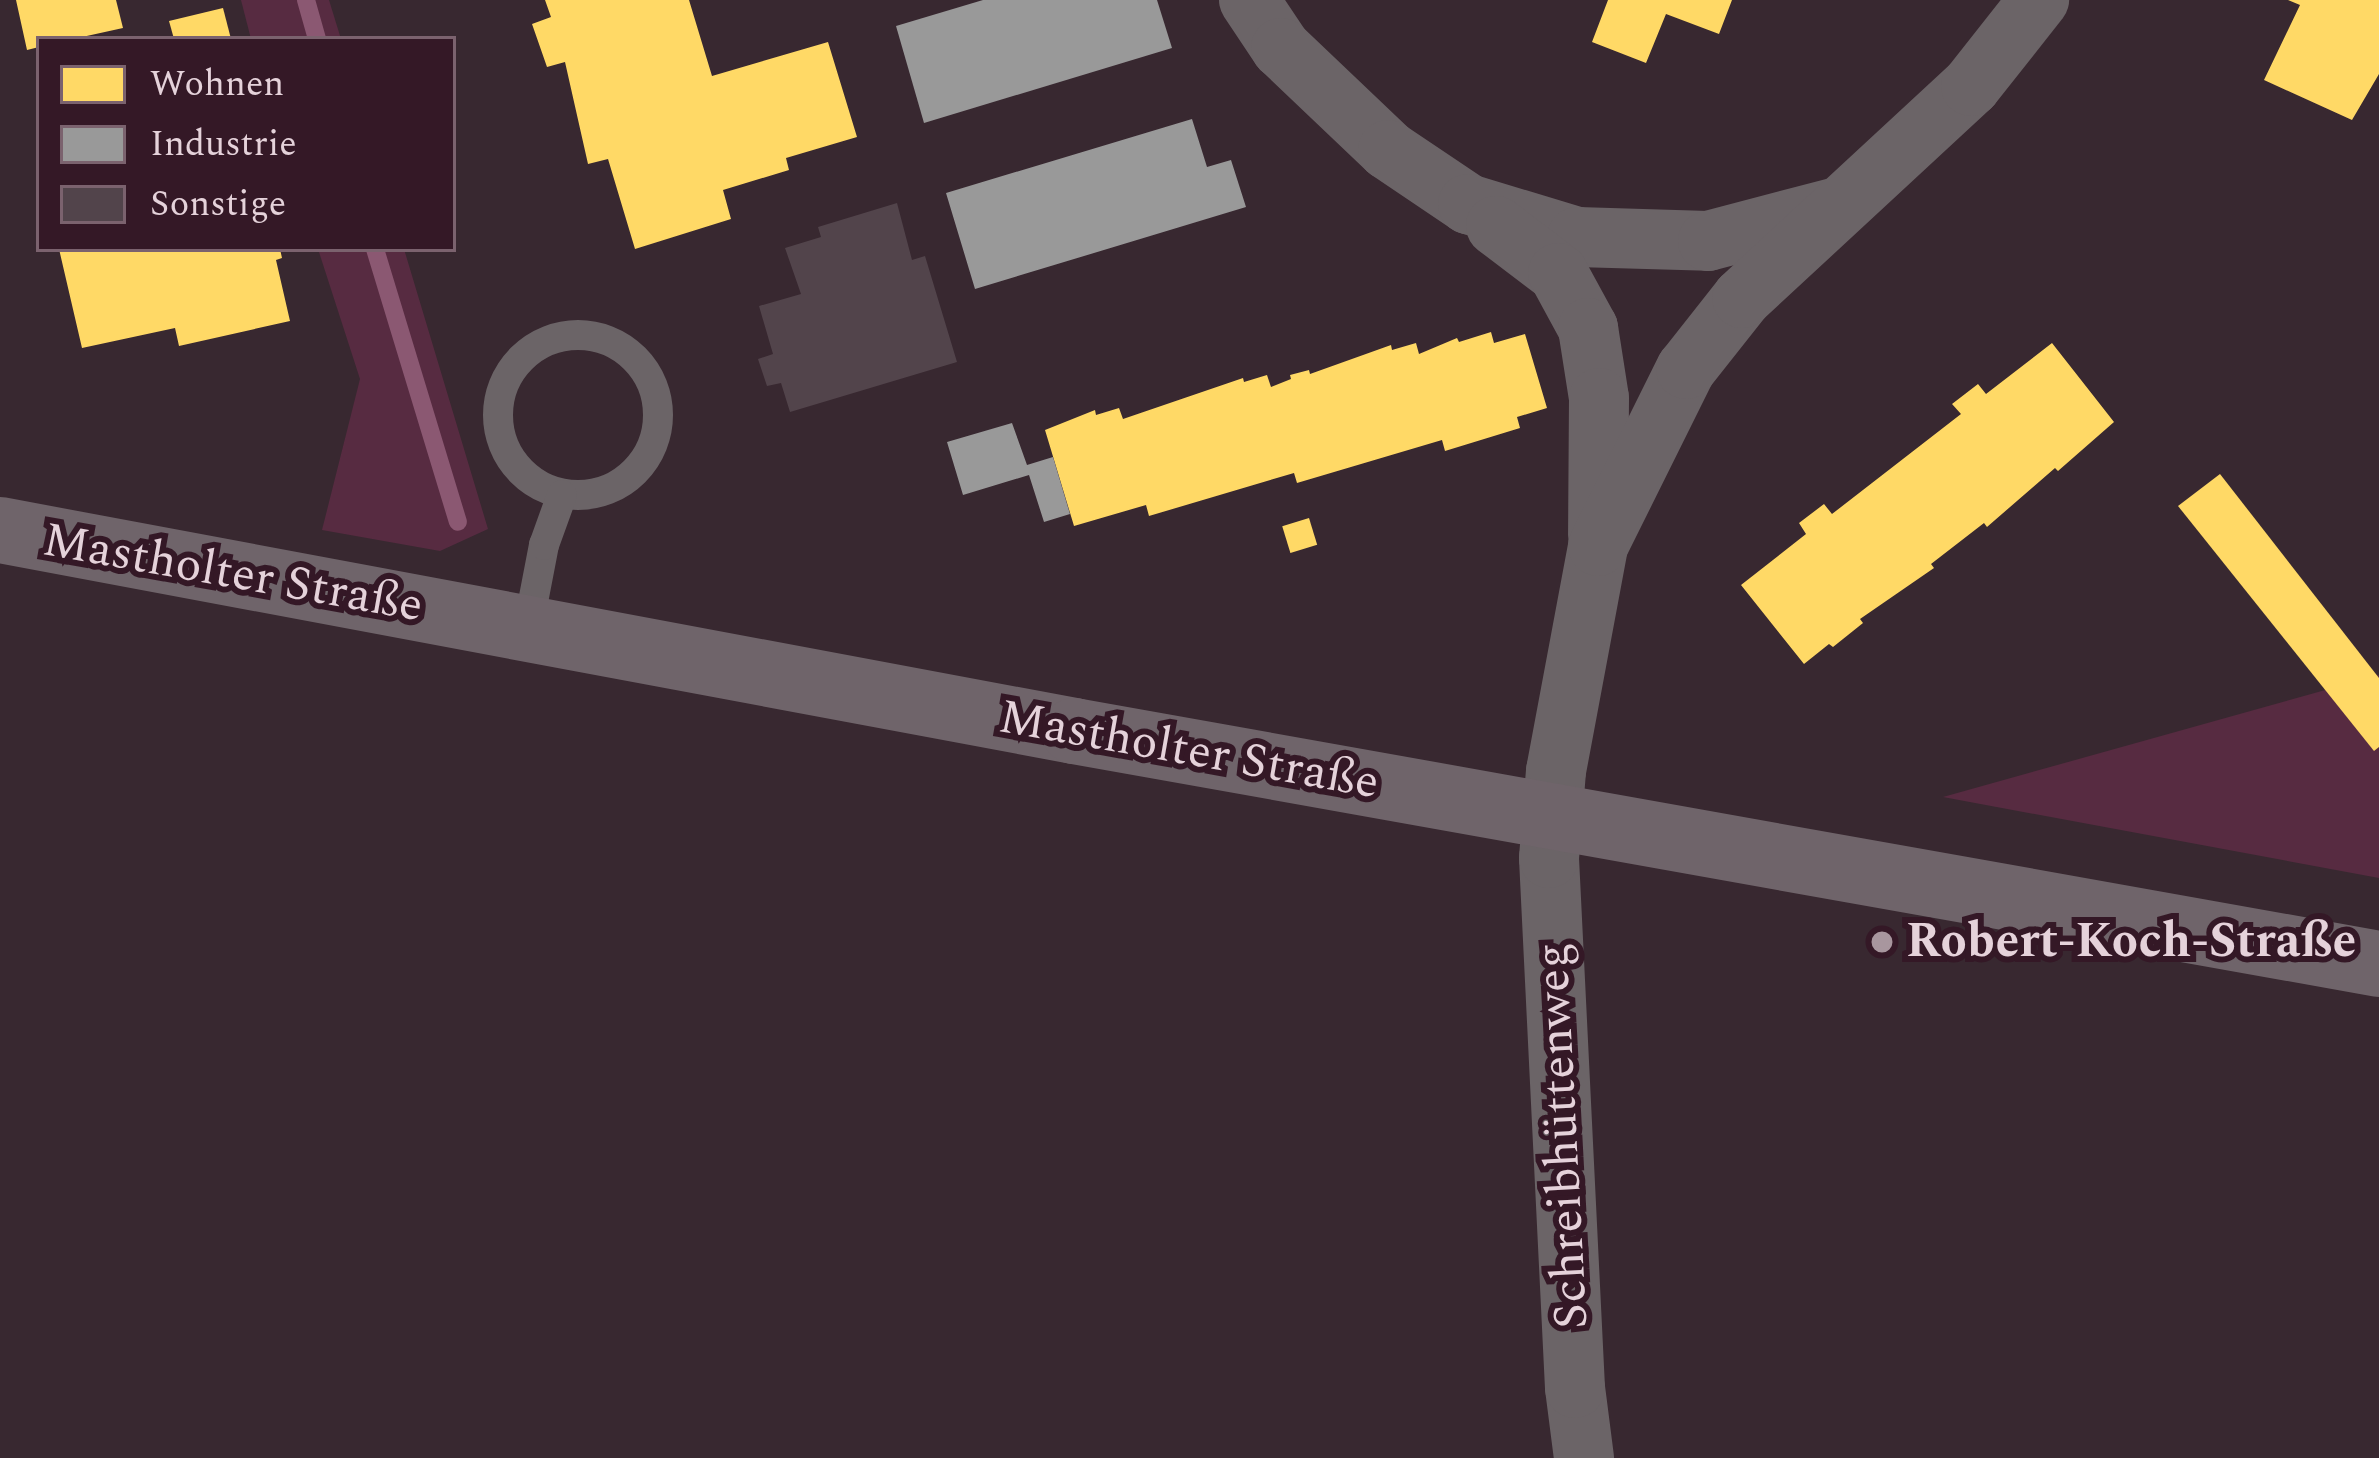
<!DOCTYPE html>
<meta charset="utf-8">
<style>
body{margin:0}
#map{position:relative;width:2379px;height:1458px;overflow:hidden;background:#382830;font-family:Spectral,serif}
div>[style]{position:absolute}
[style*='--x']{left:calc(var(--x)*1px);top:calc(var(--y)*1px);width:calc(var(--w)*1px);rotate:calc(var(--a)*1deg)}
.green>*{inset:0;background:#572b41}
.homes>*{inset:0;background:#ffd966;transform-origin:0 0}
.industry>*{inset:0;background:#999}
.stream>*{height:18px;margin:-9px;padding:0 9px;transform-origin:9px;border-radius:9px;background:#8b5872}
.building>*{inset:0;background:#52444b}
.lane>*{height:30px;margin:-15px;padding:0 15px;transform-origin:15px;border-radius:15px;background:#6b6467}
.lane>.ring{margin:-15px;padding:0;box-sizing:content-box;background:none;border:30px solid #6b6467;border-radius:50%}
.street>*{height:60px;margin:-30px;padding:0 30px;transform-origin:30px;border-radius:30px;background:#6b6467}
.secondary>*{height:66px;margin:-33px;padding:0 33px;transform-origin:33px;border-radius:33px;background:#6f646a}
.dots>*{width:33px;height:33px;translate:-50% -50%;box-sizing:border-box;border:6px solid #341826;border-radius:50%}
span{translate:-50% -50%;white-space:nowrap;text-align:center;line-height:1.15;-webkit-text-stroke:12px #341826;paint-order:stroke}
.street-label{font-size:48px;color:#e5d2da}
.poi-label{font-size:48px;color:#e5d2da;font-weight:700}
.left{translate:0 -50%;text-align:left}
.legend{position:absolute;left:36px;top:36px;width:420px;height:216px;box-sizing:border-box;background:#341826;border:3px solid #7b626e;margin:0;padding:15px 21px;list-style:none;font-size:36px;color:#e5d2da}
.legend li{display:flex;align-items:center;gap:24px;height:60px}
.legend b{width:60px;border:3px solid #7b626e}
</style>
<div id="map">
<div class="green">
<div style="clip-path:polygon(241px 0,329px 0,341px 39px,251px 39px)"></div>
<div style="clip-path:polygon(318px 249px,404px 249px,488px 529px,440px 551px,322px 530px,360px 379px)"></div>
<div style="clip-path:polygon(2379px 675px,2379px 878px,1943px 797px)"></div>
</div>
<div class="homes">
<div style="clip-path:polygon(16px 0,116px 0,123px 28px,73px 39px,39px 39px,39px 47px,27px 50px)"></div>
<div style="clip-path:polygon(545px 0,689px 0,712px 76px,828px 42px,857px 137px,786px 158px,789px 170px,723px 190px,731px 219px,635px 249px,608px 159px,588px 164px,565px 62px,547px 67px,532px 24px,551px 17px)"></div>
<div style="clip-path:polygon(1608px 0,1732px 0,1719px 34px,1666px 14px,1646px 63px,1592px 42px)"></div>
<div style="clip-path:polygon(2288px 0,2379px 0,2379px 74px,2352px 120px,2264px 80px,2300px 5px)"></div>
<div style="clip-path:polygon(223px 8px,231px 39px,174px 39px,169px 21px)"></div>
<div style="clip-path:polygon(59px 249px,280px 249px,282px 258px,276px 260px,290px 321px,179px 346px,175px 328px,82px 348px)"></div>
<div style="clip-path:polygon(1491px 332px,1494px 343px,1525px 334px,1547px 408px,1517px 417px,1520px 428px,1445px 451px,1442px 440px,1297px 483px,1294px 473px,1149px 516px,1146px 505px,1074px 526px,1045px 430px,1095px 410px,1096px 415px,1119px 408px,1123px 419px,1243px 378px,1244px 382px,1267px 375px,1271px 387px,1291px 379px,1290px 375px,1309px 370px,1310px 374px,1391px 345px,1392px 350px,1416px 343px,1419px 354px,1457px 338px,1459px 342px)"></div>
<div style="clip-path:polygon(2052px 343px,2114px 422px,2058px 471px,2055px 468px,1987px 527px,1984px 523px,1931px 564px,1934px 568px,1860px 619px,1863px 623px,1833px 647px,1829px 644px,1804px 664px,1741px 585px,1806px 534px,1799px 523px,1824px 504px,1832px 514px,1961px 414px,1952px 404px,1978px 384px,1986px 394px)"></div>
<div style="clip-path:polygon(2220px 474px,2379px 678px,2379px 747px,2374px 751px,2178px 506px)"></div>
<div style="left:1309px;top:518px;width:28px;height:28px;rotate:73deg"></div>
</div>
<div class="industry">
<div style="clip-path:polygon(983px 0,1157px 0,1172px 48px,924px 123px,896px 26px)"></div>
<div style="clip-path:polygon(1192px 119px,1207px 167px,1231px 160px,1246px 207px,975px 289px,946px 193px)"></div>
<div style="clip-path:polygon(1012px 423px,1027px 465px,1053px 457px,1070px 514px,1044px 522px,1029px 475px,963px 495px,947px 442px)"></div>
</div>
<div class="stream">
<div style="--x:306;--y:0;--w:41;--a:74.2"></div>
<div style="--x:375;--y:249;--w:285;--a:73.1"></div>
</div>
<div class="building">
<div style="clip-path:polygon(897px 203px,912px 260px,925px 256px,957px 362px,790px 412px,781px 383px,767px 386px,758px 359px,773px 354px,759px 306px,801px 294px,785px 248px,821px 237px,818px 227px)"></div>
</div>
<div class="lane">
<div class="ring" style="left:498px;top:335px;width:130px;height:130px"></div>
<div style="--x:528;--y:628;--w:85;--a:-79.1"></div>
<div style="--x:544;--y:545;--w:53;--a:-70.2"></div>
</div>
<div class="street">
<div style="--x:1249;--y:0;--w:58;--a:56.3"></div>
<div style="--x:1281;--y:48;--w:148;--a:43.6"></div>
<div style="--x:1388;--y:150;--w:97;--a:34"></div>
<div style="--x:1468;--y:204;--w:114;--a:16.8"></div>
<div style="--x:1577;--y:237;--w:131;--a:1.7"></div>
<div style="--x:1708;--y:241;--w:130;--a:-14.7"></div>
<div style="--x:1496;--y:226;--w:78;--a:37.2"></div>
<div style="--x:1558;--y:273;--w:63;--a:61.4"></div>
<div style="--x:1588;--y:328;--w:71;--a:81.1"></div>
<div style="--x:1599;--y:398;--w:137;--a:90.4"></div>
<div style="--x:1584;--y:1458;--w:71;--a:-97.3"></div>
<div style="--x:1575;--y:1388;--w:531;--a:-92.81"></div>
<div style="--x:1549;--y:858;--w:87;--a:-85.4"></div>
<div style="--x:1556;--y:771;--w:229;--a:-79.4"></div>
<div style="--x:1598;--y:546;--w:198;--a:-63.6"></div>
<div style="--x:1686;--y:369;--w:90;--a:-51.7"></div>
<div style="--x:1742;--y:298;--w:312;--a:-42.8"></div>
<div style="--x:1971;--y:86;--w:110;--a:-51.7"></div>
</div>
<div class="secondary">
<div style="--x:0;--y:530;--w:1093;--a:10.6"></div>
<div style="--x:1074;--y:731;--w:1326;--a:10.12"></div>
</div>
<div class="dots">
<div style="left:1882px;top:942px;background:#a8969e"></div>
</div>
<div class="street-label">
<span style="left:233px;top:573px;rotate:10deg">Mastholter Straße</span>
<span style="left:1189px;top:750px;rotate:10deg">Mastholter Straße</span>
<span style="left:1562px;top:1136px;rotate:-93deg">Schreibhüttenweg</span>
</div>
<div class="poi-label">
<span class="left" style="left:1906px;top:942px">Robert-Koch-Straße</span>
</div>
<ul class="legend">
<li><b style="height:33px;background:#ffd966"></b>Wohnen</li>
<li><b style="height:33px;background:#999"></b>Industrie</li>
<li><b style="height:33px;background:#52444b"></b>Sonstige</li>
</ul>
</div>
